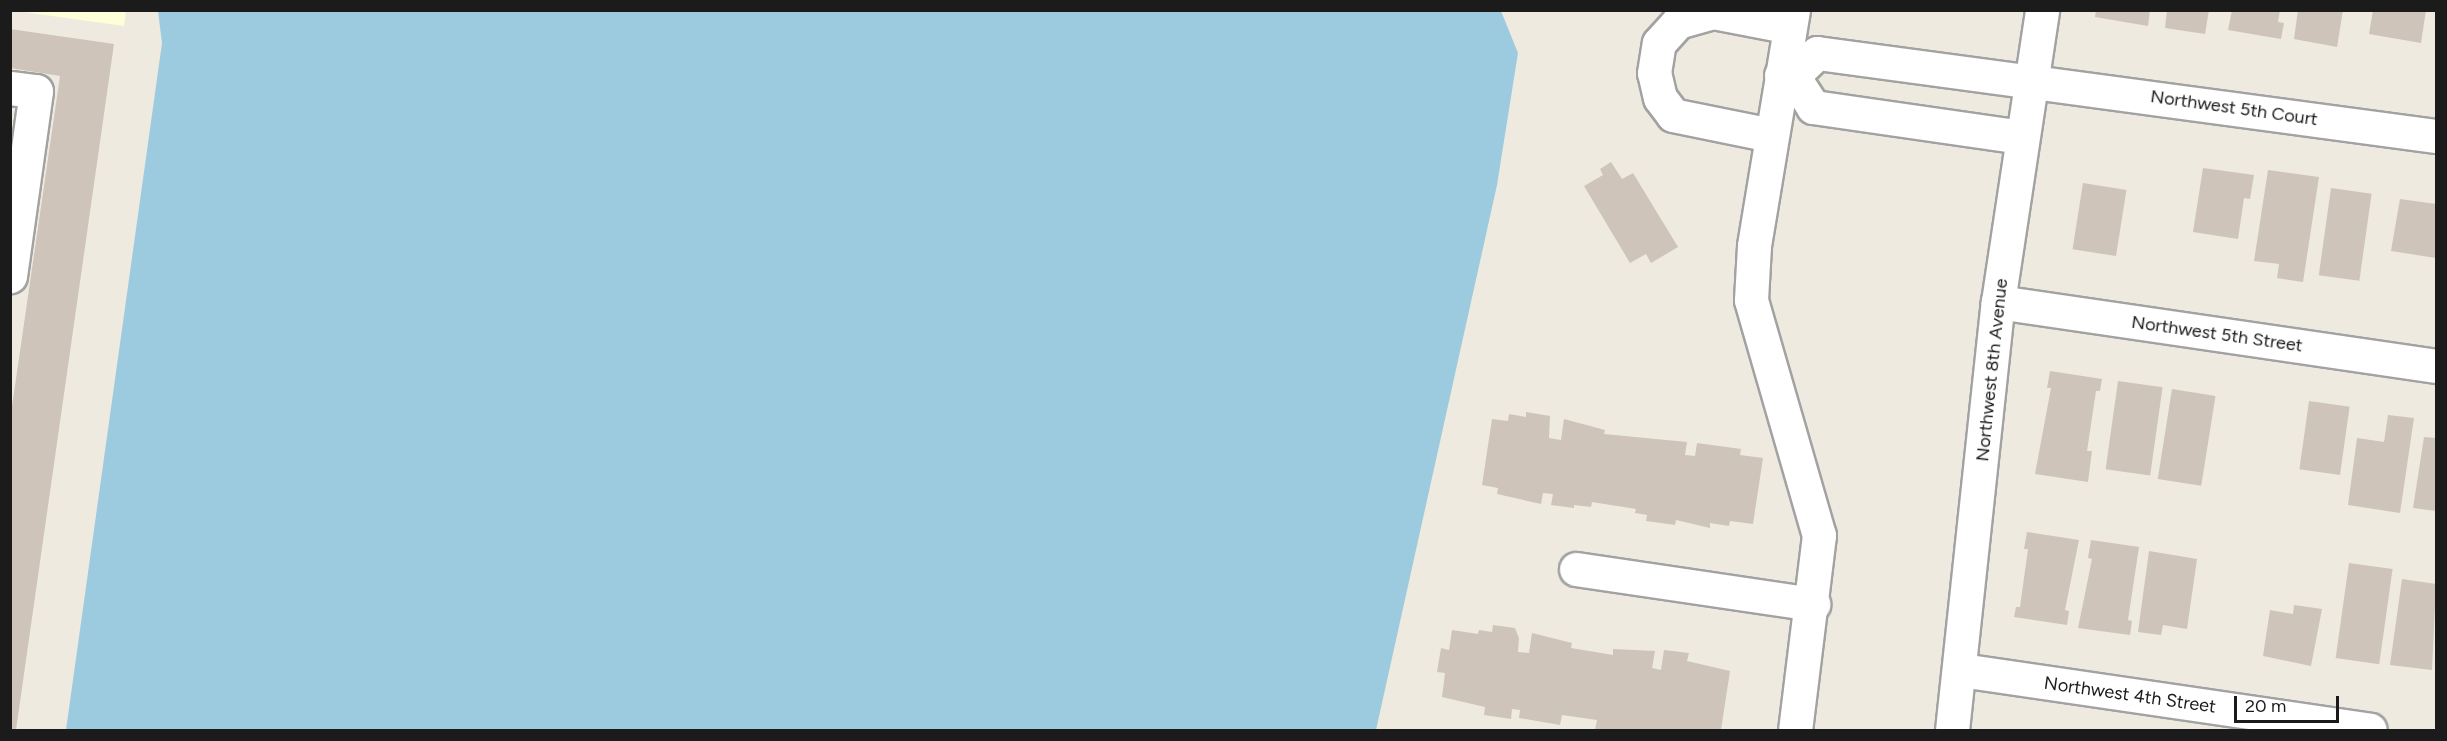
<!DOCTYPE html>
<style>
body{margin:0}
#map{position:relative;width:2447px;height:741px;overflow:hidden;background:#eeeae0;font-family:Figtree,sans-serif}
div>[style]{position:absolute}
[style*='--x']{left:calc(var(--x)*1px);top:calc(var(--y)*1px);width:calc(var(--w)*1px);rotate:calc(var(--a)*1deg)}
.education>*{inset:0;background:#fcffd8}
.water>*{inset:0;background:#9ccbe0}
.building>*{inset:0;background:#cec4b9;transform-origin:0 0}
.roads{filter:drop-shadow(2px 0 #a2a2a2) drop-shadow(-2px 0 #a2a2a2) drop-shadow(0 2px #a2a2a2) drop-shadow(0 -2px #a2a2a2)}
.minor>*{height:33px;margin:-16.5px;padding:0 16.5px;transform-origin:16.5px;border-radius:16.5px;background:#fff}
span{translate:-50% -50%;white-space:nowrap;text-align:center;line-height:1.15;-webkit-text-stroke:4.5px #fff;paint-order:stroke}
.street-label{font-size:18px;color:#1b1b1b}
.frame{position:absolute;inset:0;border:12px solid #1b1b1b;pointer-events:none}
.scale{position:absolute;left:2234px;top:696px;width:105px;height:27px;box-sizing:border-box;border:3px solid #1b1b1b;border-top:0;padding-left:8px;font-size:18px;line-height:21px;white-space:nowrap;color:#1b1b1b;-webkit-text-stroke:4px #fff;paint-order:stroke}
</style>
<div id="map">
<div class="education">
<div style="clip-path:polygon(16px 11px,126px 10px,126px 11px,124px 26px)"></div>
</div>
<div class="water">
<div style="clip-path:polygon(158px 11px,1501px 11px,1518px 53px,1497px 185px,1376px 730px,66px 730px,162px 43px)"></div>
</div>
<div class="building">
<div style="clip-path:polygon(2096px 10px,2150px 10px,2148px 26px,2095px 17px)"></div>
<div style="clip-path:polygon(2167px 10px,2209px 10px,2205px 34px,2165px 28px)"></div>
<div style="clip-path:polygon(2232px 10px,2280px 10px,2278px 22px,2284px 23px,2281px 39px,2228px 30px)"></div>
<div style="clip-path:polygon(2298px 10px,2343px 10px,2337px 47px,2294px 39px)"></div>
<div style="clip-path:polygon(2373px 10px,2426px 10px,2421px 43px,2369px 34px)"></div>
<div style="clip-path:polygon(10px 29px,114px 44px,16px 730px,10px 730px,10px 420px,60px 76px,10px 68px)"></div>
<div style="clip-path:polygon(1611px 162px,1622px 179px,1633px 173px,1678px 247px,1651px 263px,1646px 254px,1630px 263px,1584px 186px,1603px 175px,1600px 169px)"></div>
<div style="clip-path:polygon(2203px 168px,2254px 175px,2250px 199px,2244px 198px,2238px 239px,2193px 232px)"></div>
<div style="clip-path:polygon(2268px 170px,2319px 177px,2303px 282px,2277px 278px,2279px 264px,2254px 261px)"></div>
<div style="left:2083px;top:183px;width:44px;height:67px;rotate:9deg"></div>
<div style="left:2331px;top:188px;width:41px;height:88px;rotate:8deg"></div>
<div style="clip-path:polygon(2400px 199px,2436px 204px,2436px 258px,2391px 251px)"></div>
<div style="clip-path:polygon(2050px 371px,2102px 379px,2100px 391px,2096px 391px,2087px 451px,2092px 451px,2088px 482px,2035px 474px,2051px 388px,2047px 388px)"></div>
<div style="left:2118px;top:381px;width:45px;height:89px;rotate:8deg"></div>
<div style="left:2172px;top:389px;width:44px;height:91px;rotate:9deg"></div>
<div style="left:2309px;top:401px;width:41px;height:69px;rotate:8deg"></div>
<div style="clip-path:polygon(1526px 412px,1550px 416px,1549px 438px,1561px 440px,1564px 419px,1605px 430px,1604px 434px,1687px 442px,1685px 455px,1695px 456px,1697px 443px,1741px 449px,1740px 455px,1763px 458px,1753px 524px,1730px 521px,1729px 526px,1710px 523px,1710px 528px,1676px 520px,1675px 525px,1646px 521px,1647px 515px,1635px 513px,1636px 509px,1592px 502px,1591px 507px,1574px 505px,1574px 508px,1551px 505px,1553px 494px,1543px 493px,1541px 504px,1497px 494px,1498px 488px,1482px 485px,1492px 419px,1508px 421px,1509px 414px,1526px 417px)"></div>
<div style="clip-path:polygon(2388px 415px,2414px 418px,2400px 513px,2348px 505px,2357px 438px,2384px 442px)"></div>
<div style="clip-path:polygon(2424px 437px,2436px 438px,2436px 511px,2413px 508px)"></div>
<div style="clip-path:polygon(2027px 532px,2079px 540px,2065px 610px,2069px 611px,2067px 625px,2014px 617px,2016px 607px,2020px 607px,2028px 549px,2024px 549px)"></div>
<div style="clip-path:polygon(2091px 540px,2139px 547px,2128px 620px,2132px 621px,2130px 635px,2078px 628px,2092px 559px,2088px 558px)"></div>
<div style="clip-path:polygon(2149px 551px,2197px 559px,2187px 629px,2163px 625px,2161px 635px,2138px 632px)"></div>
<div style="left:2349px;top:563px;width:44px;height:96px;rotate:8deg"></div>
<div style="clip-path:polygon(2402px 579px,2436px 584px,2432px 670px,2390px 665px)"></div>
<div style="clip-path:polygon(2294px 605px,2322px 609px,2311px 666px,2263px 656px,2270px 610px,2293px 614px)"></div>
<div style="clip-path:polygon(1493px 625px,1515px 628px,1519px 638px,1518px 652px,1529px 653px,1532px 633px,1572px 643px,1571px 648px,1613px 655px,1613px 649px,1655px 651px,1652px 668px,1661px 670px,1664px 650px,1689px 653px,1687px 661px,1730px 671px,1721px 730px,1595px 730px,1597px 720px,1562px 715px,1560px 725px,1519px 718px,1520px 710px,1512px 709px,1511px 719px,1484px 715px,1485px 707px,1442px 697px,1445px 673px,1437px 672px,1441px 648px,1449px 650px,1452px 630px,1478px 634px,1479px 630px,1492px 632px)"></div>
</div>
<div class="roads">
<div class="minor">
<div style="--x:1793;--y:10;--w:239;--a:99.4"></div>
<div style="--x:1754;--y:246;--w:54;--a:93.2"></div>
<div style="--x:1751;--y:300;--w:245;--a:73.9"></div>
<div style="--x:1819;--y:535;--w:196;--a:97"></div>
<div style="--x:1781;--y:75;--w:12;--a:5"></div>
<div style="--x:1793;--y:76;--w:37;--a:57"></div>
<div style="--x:1813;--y:107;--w:211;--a:8.2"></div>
<div style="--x:1793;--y:76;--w:33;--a:-44"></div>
<div style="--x:1817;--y:53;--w:625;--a:7.64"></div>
<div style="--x:10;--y:88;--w:26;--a:7"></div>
<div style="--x:36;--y:91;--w:187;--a:98"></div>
<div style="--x:1771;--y:135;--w:100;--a:-168.5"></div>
<div style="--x:1673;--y:115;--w:21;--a:-127"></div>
<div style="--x:1660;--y:98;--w:26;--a:-103"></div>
<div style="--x:1654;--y:73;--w:30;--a:-81"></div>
<div style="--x:1659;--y:43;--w:28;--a:-48"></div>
<div style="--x:1678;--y:22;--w:36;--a:-16"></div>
<div style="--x:1713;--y:12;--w:78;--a:11"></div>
<div style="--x:1998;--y:302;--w:443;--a:8.3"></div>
<div style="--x:1576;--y:569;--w:240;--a:8.4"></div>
<div style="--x:1961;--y:670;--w:413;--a:8.3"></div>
<div style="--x:1952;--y:730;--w:430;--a:-83.9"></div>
<div style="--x:1998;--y:302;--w:295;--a:-81.4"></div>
</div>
</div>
<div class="street-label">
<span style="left:2234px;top:108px;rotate:8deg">Northwest 5th Court</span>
<span style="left:2217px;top:334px;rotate:8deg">Northwest 5th Street</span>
<span style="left:1992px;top:370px;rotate:-84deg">Northwest 8th Avenue</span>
<span style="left:2130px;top:695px;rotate:8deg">Northwest 4th Street</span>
</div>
<div class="frame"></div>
<div class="scale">20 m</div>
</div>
